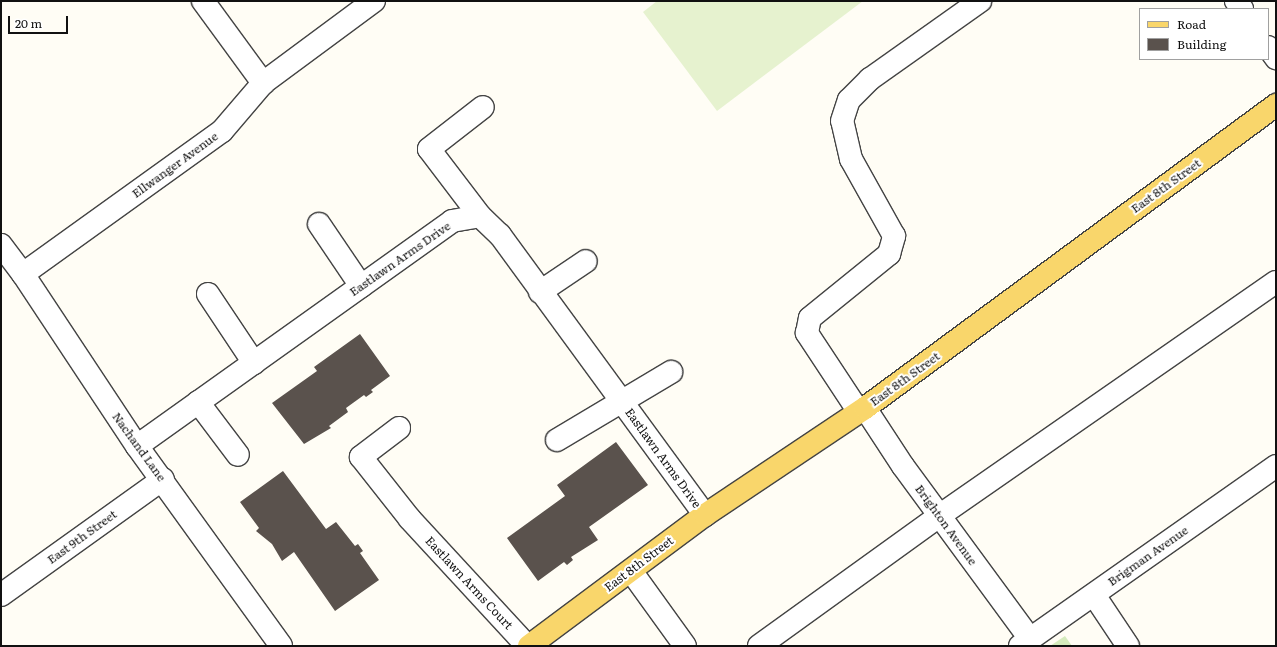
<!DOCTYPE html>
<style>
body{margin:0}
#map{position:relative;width:1277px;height:647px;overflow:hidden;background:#fffdf5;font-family:Literata,serif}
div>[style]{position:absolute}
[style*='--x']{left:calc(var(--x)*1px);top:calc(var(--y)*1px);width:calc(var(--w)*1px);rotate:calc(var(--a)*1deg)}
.green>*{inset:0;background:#d5ebbd}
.pitch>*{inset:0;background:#e6f2cf}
.building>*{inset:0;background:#5a524d}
.roads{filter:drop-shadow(1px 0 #444) drop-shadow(-1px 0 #444) drop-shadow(0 1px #444) drop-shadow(0 -1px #444)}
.minor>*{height:22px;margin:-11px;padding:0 11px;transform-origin:11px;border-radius:11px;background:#fff}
.major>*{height:22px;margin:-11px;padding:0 11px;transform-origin:11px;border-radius:11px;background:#f9d66b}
span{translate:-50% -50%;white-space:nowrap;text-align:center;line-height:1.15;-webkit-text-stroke:4px #fff;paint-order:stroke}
.street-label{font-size:12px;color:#111}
.frame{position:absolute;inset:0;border:2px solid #111;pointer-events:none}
.legend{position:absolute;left:1139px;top:8px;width:130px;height:52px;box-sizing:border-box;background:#fff;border:1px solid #a0a0a0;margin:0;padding:5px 7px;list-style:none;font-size:12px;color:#111}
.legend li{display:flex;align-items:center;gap:8px;height:20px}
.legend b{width:20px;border:1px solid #a0a0a0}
.scale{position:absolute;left:8px;top:16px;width:60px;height:18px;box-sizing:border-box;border:2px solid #111;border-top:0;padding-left:5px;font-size:12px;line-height:14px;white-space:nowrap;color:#111;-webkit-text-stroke:3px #fff;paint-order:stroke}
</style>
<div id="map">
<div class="green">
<div style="clip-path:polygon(1065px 636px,1072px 646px,1050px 646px)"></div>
</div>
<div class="pitch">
<div style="clip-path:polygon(657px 1px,863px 1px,717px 111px,643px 12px)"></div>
</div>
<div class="building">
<div style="clip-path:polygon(360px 334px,390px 376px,371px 390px,373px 392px,366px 397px,364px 395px,346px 408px,348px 412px,329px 426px,331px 428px,304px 444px,272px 403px,317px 371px,314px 367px)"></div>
<div style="clip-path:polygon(616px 442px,648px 485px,589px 527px,598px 540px,571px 557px,573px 560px,567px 565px,564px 562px,538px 581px,507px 538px,565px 496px,557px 485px)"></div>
<div style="clip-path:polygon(283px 471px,326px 529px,336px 522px,355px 546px,358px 544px,363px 551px,360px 553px,379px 580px,335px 611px,294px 552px,282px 561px,272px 544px,256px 531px,259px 528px,240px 502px)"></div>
</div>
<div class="roads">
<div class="minor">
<div style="--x:203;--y:1;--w:102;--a:53.8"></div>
<div style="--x:1236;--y:1;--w:10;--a:53"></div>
<div style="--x:1268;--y:47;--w:14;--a:54"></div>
<div style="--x:480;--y:216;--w:84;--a:-127.3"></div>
<div style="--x:429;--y:149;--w:68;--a:-37.9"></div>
<div style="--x:319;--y:224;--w:75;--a:55.9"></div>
<div style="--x:1;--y:245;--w:36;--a:53"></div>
<div style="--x:23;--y:274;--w:206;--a:56.5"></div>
<div style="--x:137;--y:446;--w:246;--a:54.2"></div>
<div style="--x:23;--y:274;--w:245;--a:-35.7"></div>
<div style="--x:222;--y:131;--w:63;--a:-49.5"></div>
<div style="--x:263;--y:83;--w:138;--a:-36.5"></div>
<div style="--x:540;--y:292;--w:55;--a:-34"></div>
<div style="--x:208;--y:294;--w:83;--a:56.3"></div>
<div style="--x:198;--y:402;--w:66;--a:53"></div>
<div style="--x:865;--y:408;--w:69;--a:56.8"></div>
<div style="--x:903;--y:466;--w:215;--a:53.7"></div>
<div style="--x:859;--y:412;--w:95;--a:-123.4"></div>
<div style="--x:807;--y:333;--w:15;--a:-79"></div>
<div style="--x:810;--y:318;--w:102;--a:-39"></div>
<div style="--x:889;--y:254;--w:19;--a:-74"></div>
<div style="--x:894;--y:236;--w:88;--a:-119.2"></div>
<div style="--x:851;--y:159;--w:39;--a:-103"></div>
<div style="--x:842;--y:121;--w:22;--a:-72"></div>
<div style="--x:849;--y:100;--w:30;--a:-45"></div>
<div style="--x:870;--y:79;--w:135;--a:-35.3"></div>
<div style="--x:399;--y:428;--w:48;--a:142.7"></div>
<div style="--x:361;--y:457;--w:79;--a:51.7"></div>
<div style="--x:410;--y:519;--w:173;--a:47.3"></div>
<div style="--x:557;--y:440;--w:133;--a:-30.8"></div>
<div style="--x:137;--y:446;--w:387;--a:-35.5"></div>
<div style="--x:452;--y:221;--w:28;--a:-10"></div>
<div style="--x:480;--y:216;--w:28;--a:44"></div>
<div style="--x:500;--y:235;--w:347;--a:53.8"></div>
<div style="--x:631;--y:571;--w:92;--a:54.2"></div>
<div style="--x:1;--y:595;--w:199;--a:-35.6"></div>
<div style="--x:1094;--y:595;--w:61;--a:56.3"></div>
<div style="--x:759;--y:646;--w:222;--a:-35.8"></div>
<div style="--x:939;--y:516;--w:410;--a:-34.8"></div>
<div style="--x:1020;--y:646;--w:313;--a:-35.1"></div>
</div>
<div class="major">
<div style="--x:529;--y:646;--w:219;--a:-36.7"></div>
<div style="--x:705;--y:515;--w:192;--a:-33.8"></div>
<div style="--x:865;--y:408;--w:511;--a:-36.4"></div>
</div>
</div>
<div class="street-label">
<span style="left:175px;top:165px;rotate:-36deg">Ellwanger Avenue</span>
<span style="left:1166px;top:186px;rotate:-36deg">East 8th Street</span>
<span style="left:400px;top:259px;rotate:-35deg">Eastlawn Arms Drive</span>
<span style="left:905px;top:379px;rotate:-36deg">East 8th Street</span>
<span style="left:139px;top:447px;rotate:54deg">Nachand Lane</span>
<span style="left:663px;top:458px;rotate:54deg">Eastlawn Arms Drive</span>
<span style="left:946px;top:525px;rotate:54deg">Brighton Avenue</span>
<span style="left:82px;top:537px;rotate:-36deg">East 9th Street</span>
<span style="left:1148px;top:556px;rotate:-35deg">Brigman Avenue</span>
<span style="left:639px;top:564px;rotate:-37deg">East 8th Street</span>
<span style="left:469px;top:583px;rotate:47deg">Eastlawn Arms Court</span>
</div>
<div class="frame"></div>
<ul class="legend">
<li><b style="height:5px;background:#f9d66b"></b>Road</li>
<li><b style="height:11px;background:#5a524d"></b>Building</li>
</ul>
<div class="scale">20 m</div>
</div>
